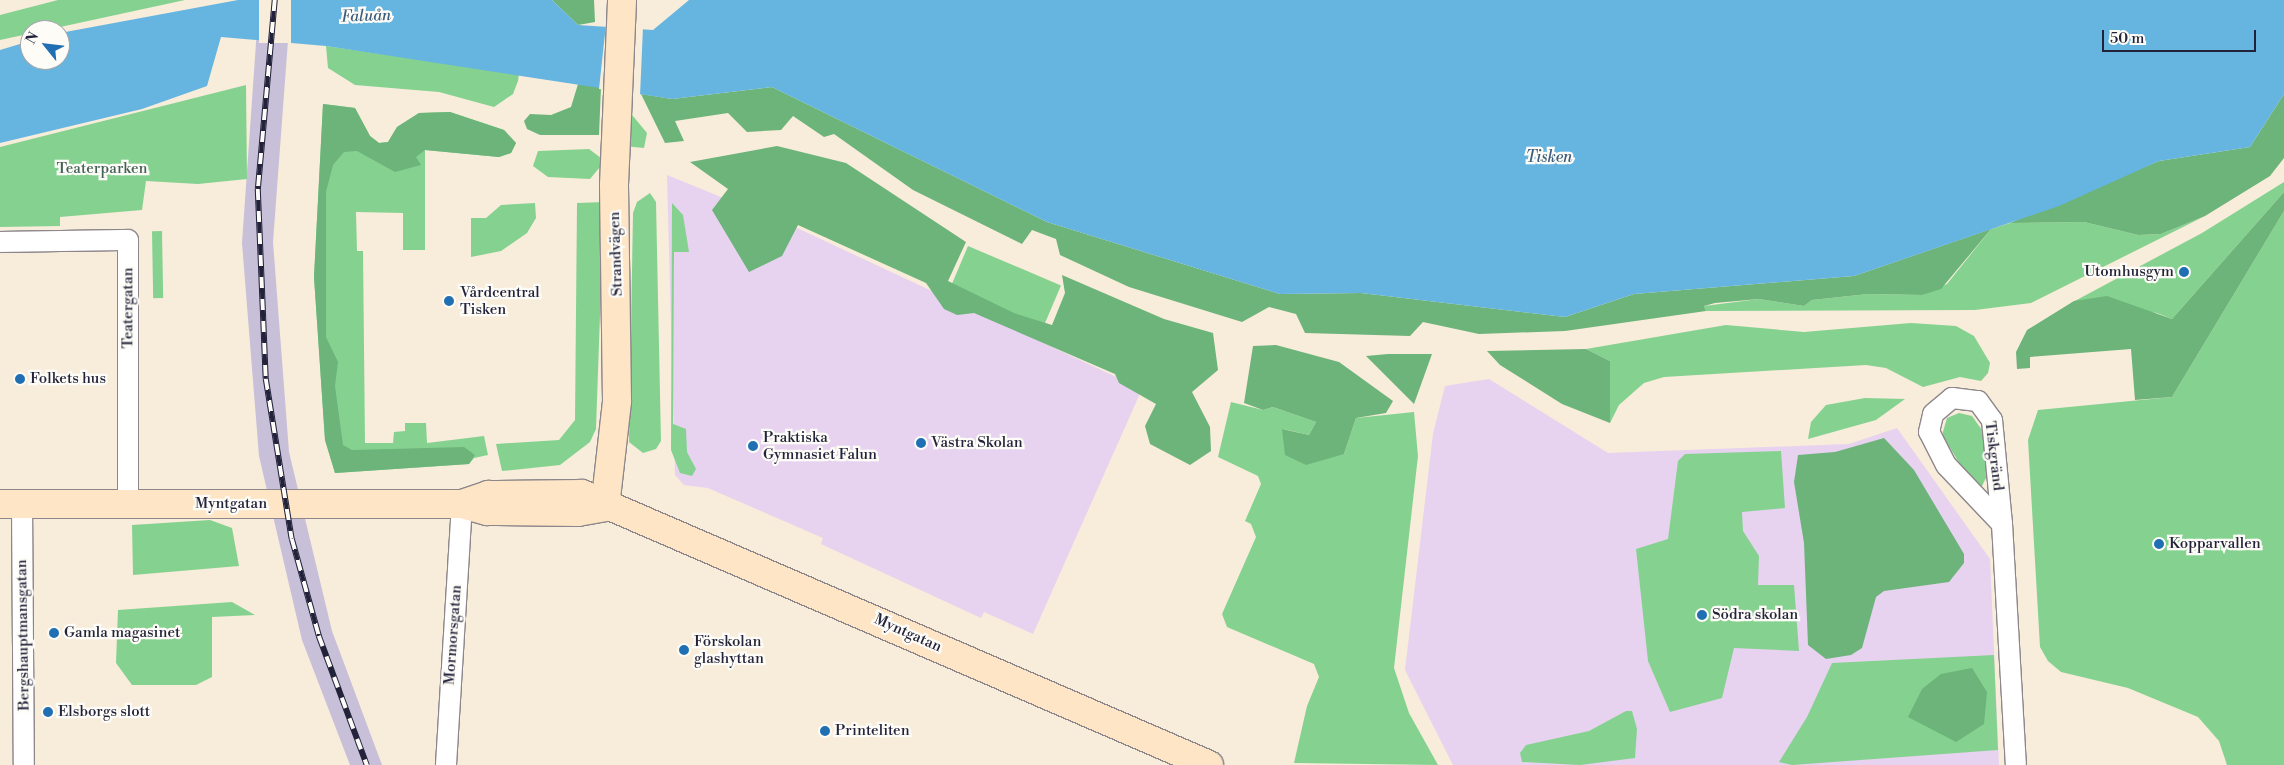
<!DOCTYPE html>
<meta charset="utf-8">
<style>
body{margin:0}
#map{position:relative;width:2284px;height:765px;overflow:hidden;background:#f8ecdb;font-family:"Libre Bodoni",serif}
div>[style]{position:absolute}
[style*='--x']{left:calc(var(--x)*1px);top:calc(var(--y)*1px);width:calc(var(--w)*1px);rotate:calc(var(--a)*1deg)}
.built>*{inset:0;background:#e7d2ef}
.industrial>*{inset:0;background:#c8bfd8}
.green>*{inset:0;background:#85d290;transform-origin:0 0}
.forest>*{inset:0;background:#6cb47a}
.water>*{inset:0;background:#65b5e0}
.pier>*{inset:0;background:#f8ecdb;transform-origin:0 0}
.roads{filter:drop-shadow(1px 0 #8d878b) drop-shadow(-1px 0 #8d878b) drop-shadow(0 1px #8d878b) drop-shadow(0 -1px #8d878b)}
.street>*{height:20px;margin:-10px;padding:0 10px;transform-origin:10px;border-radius:10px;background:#fff}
.secondary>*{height:28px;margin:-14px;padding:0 14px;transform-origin:14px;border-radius:14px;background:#fde5c5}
.rail>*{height:5.5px;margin-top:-2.75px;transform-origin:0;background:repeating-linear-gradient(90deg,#fdfcf7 0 11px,#22223b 0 22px);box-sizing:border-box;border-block:1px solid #22223b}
.dots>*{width:14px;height:14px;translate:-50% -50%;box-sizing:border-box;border:2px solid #fdfcf7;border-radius:50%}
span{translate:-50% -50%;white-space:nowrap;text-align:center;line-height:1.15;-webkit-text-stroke:4.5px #fdfcf7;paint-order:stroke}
.park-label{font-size:15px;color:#456059}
.street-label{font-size:15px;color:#22223b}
.poi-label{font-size:15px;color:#22223b}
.right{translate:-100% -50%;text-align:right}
.left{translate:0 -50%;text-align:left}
.water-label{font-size:16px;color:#3d5d7d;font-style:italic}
.north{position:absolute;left:20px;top:20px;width:50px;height:50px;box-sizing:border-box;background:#fdfcf7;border:1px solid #a5a5ac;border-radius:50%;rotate:299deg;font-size:14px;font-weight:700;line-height:20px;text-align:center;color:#22223b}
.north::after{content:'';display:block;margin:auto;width:18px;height:22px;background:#1f6fb2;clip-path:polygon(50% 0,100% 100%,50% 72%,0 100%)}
.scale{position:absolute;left:2102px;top:30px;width:154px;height:22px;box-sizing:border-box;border:2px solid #22223b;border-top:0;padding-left:6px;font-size:15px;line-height:18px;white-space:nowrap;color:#22223b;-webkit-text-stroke:4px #fdfcf7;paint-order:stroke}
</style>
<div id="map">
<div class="built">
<div style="clip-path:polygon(667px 175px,797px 228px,1142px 389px,1033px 634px,984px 612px,981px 618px,821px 544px,823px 538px,708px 488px,684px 485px,675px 475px)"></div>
<div style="clip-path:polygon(1489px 379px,1608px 453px,1849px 444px,1897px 428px,1990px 559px,1999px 765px,1453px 765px,1405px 670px,1433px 434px,1445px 386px)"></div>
</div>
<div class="industrial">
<div style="clip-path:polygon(259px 0,291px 0,273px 242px,289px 452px,332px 631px,382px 765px,350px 765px,302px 640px,259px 456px,242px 243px)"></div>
</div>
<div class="green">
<div style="clip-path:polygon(58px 0,185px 0,0 40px,0 15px)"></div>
<div style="clip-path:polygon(326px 46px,519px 74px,518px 81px,513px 94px,494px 107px,439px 92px,355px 85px,328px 68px)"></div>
<div style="clip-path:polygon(246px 85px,247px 179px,198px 184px,146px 181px,142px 210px,60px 217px,60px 226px,0 227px,0 147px)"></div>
<div style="clip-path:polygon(323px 104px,355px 108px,370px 136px,379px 143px,388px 142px,397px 127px,419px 113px,450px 112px,504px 130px,516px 143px,511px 153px,499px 157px,425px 150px,425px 250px,403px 250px,403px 213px,356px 212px,357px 251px,363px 251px,365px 443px,393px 443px,394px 432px,405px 431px,405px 423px,426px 423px,427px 443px,484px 436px,488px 455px,474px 458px,469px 464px,335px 473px,325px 440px,314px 277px)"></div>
<div style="clip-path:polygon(628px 110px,647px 133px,644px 148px,624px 146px)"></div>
<div style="clip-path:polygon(589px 149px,605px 161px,590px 179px,548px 177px,533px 166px,538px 151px)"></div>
<div style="clip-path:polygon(2284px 182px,2284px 192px,2172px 319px,2157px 313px,2071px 303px,2202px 233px)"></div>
<div style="clip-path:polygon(650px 193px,656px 202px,661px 441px,656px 449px,643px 453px,629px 442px,633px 213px,637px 202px)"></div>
<div style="clip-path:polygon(604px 202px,596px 429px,590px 442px,560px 465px,502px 471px,496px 444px,559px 440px,575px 420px,577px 203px)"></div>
<div style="clip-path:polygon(535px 203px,536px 218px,527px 233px,501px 251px,471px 257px,471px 218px,486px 218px,501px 205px)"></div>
<div style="clip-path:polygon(672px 203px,683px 215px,689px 252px,674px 252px,673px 424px,686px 429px,687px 452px,696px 469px,692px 476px,680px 473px,671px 450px)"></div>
<div style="clip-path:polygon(2284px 211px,2284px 765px,2227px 765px,2219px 741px,2198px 717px,2128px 688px,2061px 672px,2048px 661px,2040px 647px,2028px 440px,2038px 410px,2172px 397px)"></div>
<div style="clip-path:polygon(2205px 216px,2031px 303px,1975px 310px,1706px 311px,1704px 306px,1759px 299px,1804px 306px,1812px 300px,1868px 294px,1922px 295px,1947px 284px,1991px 229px,2010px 223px,2084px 222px,2138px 235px,2161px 234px)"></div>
<div style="left:162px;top:231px;width:67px;height:10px;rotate:89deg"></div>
<div style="left:968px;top:246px;width:101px;height:47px;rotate:23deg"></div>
<div style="clip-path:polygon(1911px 323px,1956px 326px,1974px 336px,1990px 363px,1988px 373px,1981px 381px,1960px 377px,1923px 387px,1886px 368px,1866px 365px,1664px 377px,1644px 383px,1619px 405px,1610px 423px,1610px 361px,1586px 349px,1726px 325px,1804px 332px)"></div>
<div style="clip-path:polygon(1865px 398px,1905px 399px,1876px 420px,1808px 439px,1811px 422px,1826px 405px)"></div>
<div style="clip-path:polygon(1231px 402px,1263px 410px,1273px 407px,1316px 422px,1309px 435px,1283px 429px,1344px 454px,1356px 418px,1414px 412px,1418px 456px,1394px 668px,1409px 713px,1438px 765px,1294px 763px,1307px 706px,1319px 677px,1314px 664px,1227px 627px,1222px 614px,1256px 537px,1251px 524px,1245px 521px,1261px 484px,1258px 476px,1218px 457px)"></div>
<div style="clip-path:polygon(1959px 413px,1972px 416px,1984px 433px,1988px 474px,1981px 488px,1974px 487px,1942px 435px,1947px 418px)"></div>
<div style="clip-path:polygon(1781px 451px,1785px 508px,1742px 512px,1743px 531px,1759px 556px,1758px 585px,1794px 585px,1799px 651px,1734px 648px,1722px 698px,1670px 712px,1648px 661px,1636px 549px,1668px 539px,1678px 461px,1685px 454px)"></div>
<div style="clip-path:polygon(210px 520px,232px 528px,239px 566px,133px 575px,132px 525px)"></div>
<div style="clip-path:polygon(232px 602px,255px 615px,212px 617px,212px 677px,196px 685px,132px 685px,116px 663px,118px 610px)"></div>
<div style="clip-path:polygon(1994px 655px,1998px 750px,1792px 765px,1779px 762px,1807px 717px,1832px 663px)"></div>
<div style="clip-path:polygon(1626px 711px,1632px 711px,1637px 729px,1635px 758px,1580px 765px,1522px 762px,1520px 753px,1526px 745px,1589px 731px)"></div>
</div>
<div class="forest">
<div style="clip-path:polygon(552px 0,594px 0,595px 22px,578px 25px)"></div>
<div style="clip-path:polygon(578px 84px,601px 87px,599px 135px,540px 135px,527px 129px,524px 121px,530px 114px,551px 115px,571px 107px)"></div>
<div style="clip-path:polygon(772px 87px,1047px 222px,1280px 294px,1361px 293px,1565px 317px,1634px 294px,1854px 276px,1991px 229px,1941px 289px,1922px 295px,1868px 294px,1812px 300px,1804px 306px,1759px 299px,1715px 303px,1704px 306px,1706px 311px,1565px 331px,1479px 334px,1423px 322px,1410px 336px,1305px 333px,1296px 314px,1269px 307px,1242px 322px,1129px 287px,1060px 255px,1056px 239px,1032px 230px,1022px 244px,913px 190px,834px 134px,824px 137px,793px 116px,781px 130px,747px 132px,728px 113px,675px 121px,684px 141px,665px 143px,641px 94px,672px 99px)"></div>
<div style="clip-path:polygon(2284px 94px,2284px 158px,2270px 176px,2205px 216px,2161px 234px,2138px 235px,2084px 222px,2010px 223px,2159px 161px,2250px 147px)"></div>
<div style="clip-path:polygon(323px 104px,355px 108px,370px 136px,379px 143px,388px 142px,397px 127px,419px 113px,450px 112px,504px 130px,516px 143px,511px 153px,499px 157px,425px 150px,416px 157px,421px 165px,395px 172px,357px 151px,344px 152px,333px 165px,326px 192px,326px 337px,338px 362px,335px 386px,343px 445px,352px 450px,464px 447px,475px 455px,469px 464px,335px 473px,325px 440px,314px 277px)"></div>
<div style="clip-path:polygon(777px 146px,846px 163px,966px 242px,948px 281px,1014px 313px,1052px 325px,1065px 293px,1062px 275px,1164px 319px,1213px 333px,1218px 370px,1192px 392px,1210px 427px,1211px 451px,1190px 465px,1150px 444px,1145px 426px,1156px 404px,1119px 383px,1115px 374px,974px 313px,957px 315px,944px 309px,926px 283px,798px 225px,782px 256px,749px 272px,712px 210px,728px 189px,690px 162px)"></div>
<div style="clip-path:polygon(2284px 192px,2284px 211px,2172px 397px,2135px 400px,2131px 349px,2030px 357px,2030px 368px,2017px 369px,2016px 352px,2027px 330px,2074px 301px,2107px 296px,2172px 319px)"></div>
<div style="clip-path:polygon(1276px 345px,1339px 362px,1393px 401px,1386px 413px,1356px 418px,1344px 454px,1306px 465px,1285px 455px,1282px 429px,1309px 435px,1316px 422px,1273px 407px,1263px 410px,1244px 403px,1253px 346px)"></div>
<div style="clip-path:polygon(1586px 349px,1610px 361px,1610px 423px,1562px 404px,1500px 365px,1487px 351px)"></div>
<div style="clip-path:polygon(1432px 354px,1414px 404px,1366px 356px,1388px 354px)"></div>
<div style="clip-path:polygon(1884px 438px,1914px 470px,1964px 554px,1964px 563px,1949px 582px,1884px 591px,1876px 597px,1862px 648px,1851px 655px,1826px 659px,1808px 645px,1804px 543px,1794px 482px,1798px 455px,1835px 452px)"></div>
<div style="clip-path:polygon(1972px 668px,1987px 692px,1984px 724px,1956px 742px,1908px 717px,1922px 689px,1941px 674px)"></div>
</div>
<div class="water">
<div style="clip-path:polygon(238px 0,552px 0,578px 25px,653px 30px,689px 0,2284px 0,2284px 94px,2250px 147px,2159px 161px,2059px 206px,1854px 276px,1634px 294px,1565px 317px,1361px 293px,1280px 294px,1047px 222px,772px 87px,672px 99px,326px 46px,221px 37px,207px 86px,142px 109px,0 143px,0 50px,30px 41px,30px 60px,60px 60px,60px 33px)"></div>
</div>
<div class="pier">
<div style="left:259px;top:0;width:32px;height:43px"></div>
<div style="clip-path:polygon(606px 24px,643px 27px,640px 96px,599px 89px)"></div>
</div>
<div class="roads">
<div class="street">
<div style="--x:0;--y:242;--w:128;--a:-0.9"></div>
<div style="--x:128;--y:240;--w:263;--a:90"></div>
<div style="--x:22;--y:504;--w:261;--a:89.6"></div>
<div style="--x:2002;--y:524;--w:81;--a:-133.5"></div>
<div style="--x:1946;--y:465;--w:37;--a:-117"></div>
<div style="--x:1929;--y:432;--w:18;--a:-77"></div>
<div style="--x:1933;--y:414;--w:25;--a:-40"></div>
<div style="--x:1952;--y:398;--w:26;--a:7"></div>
<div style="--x:1978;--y:401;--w:24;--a:54"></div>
<div style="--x:1992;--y:420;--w:104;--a:84.5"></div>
<div style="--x:2002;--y:524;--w:241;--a:86.7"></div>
<div style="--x:446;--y:765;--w:261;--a:-86.5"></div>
</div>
<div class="secondary">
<div style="--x:0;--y:504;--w:462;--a:0"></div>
<div style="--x:462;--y:504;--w:26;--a:16"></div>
<div style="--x:487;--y:511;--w:91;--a:0.6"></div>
<div style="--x:578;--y:512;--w:27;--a:-10"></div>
<div style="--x:462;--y:504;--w:28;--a:-19"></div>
<div style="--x:488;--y:495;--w:94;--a:-0.6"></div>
<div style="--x:582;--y:494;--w:683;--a:23.37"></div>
<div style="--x:605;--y:507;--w:107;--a:-83.5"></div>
<div style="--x:617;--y:401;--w:216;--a:-90.8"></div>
<div style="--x:614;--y:185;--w:185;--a:-87.5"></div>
</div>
</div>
<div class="rail">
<div style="--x:275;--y:0;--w:190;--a:95.1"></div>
<div style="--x:258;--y:189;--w:190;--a:87.6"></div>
<div style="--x:266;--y:379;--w:162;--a:80.8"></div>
<div style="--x:292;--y:539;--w:101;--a:74.4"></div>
<div style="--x:319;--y:636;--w:138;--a:69.6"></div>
</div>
<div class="dots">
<div style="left:2184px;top:272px;background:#1f6fb2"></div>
<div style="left:449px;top:301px;background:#1f6fb2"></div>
<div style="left:20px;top:379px;background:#1f6fb2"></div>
<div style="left:921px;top:443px;background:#1f6fb2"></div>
<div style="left:753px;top:446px;background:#1f6fb2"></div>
<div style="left:2159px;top:544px;background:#1f6fb2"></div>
<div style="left:1702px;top:615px;background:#1f6fb2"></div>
<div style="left:54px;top:633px;background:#1f6fb2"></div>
<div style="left:684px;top:650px;background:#1f6fb2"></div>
<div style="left:48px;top:712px;background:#1f6fb2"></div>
<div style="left:825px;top:731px;background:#1f6fb2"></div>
</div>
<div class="park-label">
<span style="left:102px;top:169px">Teaterparken</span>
</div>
<div class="street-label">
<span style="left:616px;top:254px;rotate:-92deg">Strandvägen</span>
<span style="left:128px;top:308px;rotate:-90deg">Teatergatan</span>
<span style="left:1994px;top:456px;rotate:83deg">Tiskgränd</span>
<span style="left:231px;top:504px">Myntgatan</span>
<span style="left:908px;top:633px;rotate:24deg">Myntgatan</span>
<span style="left:23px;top:635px;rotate:-91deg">Bergshauptmansgatan</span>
<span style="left:453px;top:635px;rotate:-86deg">Mormorsgatan</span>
</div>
<div class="poi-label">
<span class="right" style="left:2174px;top:272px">Utomhusgym</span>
<span class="left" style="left:460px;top:301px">Vårdcentral<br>Tisken</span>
<span class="left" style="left:30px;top:379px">Folkets hus</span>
<span class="left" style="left:763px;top:446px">Praktiska<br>Gymnasiet Falun</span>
<span class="left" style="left:931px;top:443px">Västra Skolan</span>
<span class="left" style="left:2169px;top:544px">Kopparvallen</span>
<span class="left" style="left:1712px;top:615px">Södra skolan</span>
<span class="left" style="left:64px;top:633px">Gamla magasinet</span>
<span class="left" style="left:694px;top:650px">Förskolan<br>glashyttan</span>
<span class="left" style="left:58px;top:712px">Elsborgs slott</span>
<span class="left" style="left:835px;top:731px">Printeliten</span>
</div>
<div class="water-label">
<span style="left:366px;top:16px;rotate:-2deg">Faluån</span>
<span style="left:1549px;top:157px">Tisken</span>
</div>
<div class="north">N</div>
<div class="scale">50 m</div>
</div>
